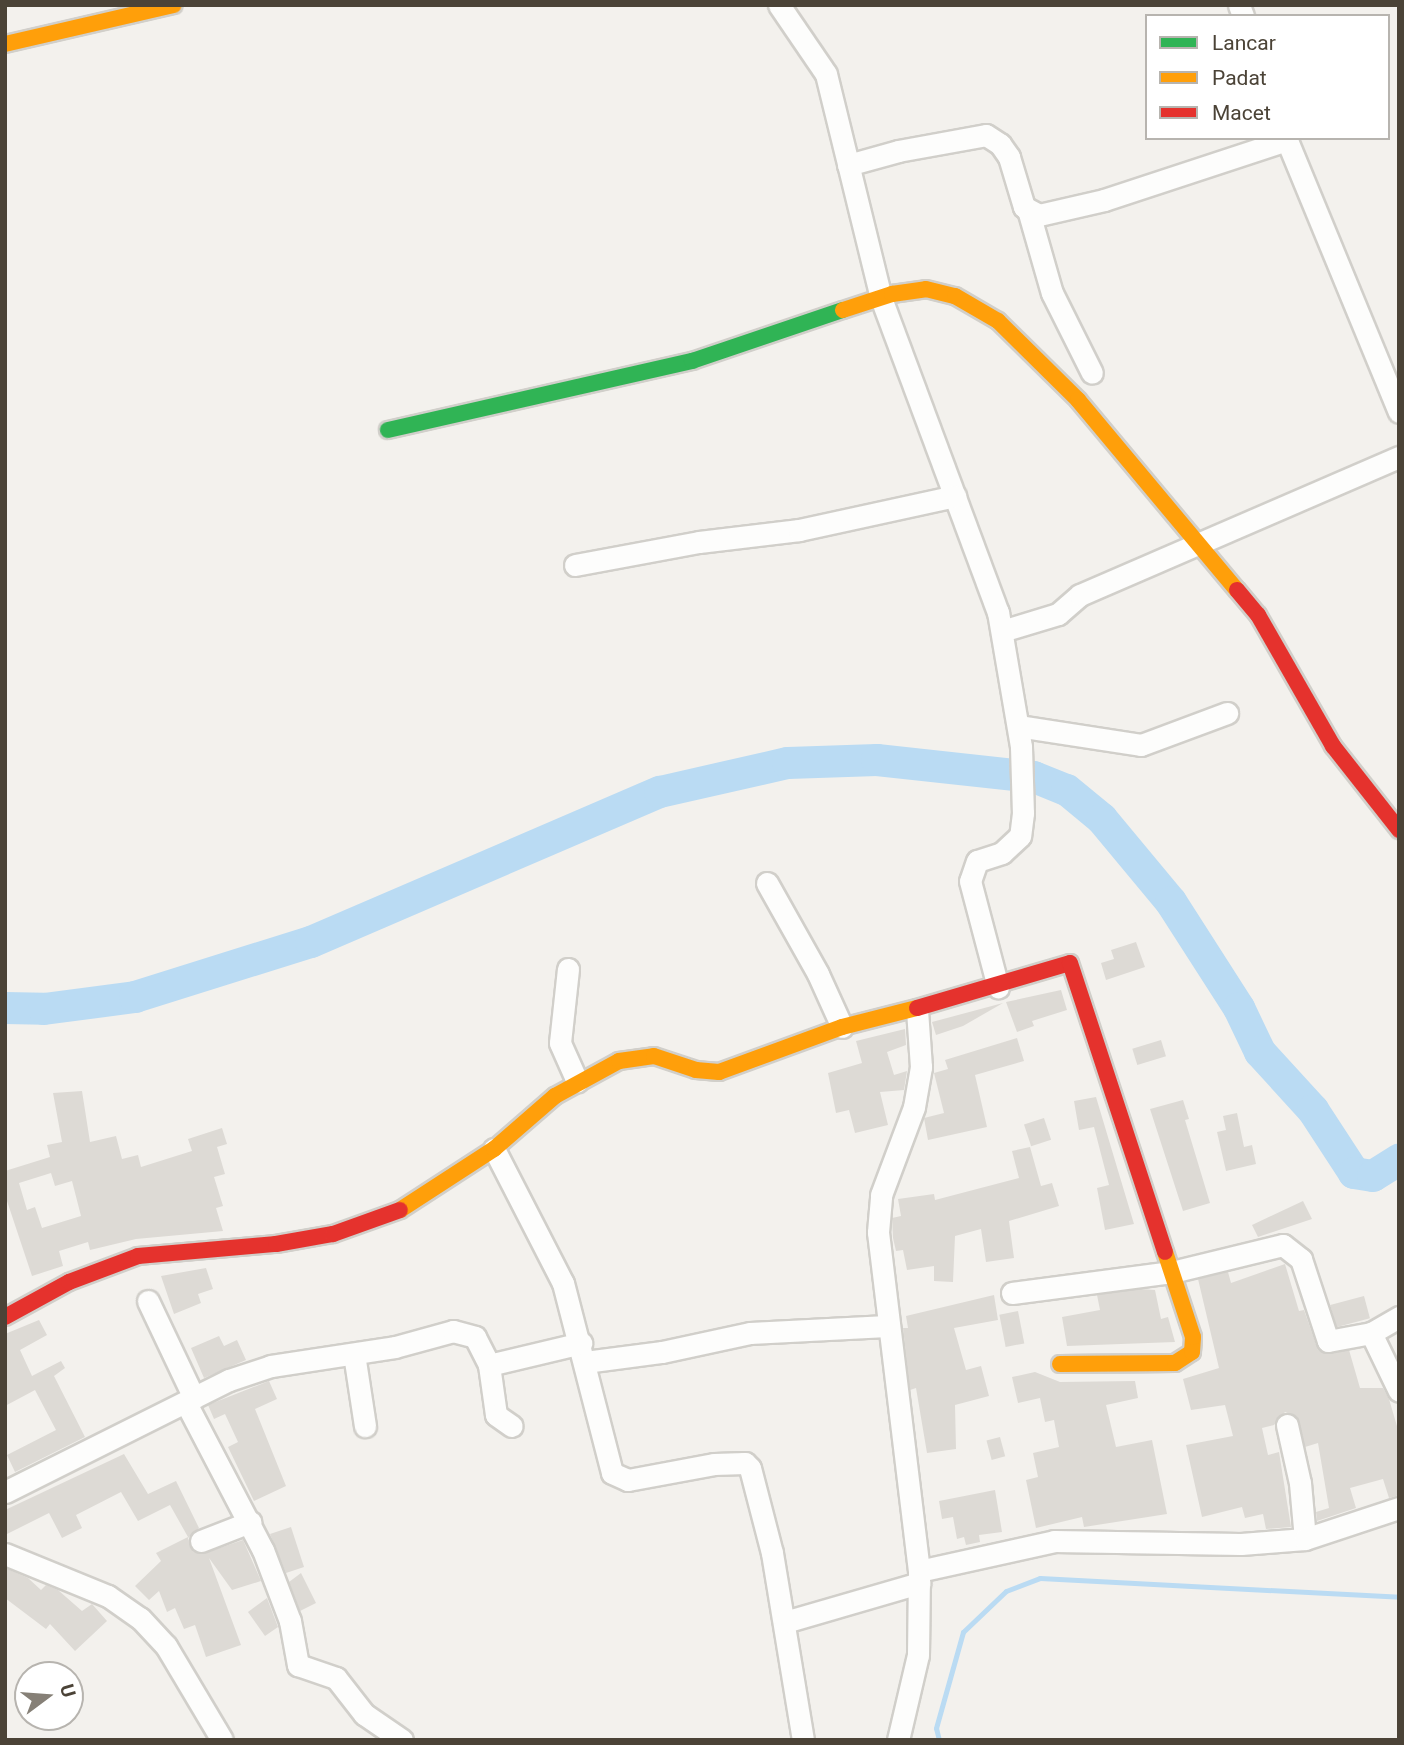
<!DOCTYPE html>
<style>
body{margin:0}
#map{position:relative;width:1404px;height:1745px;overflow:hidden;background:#f3f1ed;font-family:Roboto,sans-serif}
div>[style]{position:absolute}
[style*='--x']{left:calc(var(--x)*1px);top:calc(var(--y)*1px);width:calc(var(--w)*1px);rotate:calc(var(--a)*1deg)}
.stream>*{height:5px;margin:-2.5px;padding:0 2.5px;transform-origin:2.5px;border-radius:2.5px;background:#badbf3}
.river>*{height:32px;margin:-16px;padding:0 16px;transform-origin:16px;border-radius:16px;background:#badbf3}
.building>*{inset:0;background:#dddad5;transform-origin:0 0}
.roads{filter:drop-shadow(2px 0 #d1cfca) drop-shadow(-2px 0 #d1cfca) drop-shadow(0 2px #d1cfca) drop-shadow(0 -2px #d1cfca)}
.street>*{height:21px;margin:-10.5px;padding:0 10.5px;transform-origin:10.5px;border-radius:10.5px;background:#fdfdfc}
.fast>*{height:16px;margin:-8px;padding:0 8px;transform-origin:8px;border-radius:8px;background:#30b455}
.slow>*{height:16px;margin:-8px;padding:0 8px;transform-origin:8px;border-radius:8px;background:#ff9f0a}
.jam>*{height:16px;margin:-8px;padding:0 8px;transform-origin:8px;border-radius:8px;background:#e5322d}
span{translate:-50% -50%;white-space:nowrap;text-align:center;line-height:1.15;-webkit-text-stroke:5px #fff;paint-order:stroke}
.frame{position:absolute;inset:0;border:7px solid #4b4337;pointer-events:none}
.legend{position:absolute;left:1145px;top:14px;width:245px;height:126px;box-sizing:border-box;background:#fff;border:2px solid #b7b4af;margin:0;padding:9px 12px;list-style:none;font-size:21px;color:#4b4337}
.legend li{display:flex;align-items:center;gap:14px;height:35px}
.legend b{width:35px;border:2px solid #b7b4af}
.north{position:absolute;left:14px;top:1661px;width:70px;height:70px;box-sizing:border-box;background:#fff;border:2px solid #b7b4af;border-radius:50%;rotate:74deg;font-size:19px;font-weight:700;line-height:28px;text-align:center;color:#4b4337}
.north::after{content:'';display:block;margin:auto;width:24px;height:32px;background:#868077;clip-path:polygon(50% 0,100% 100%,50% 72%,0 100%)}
</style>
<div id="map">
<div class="stream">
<div style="--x:939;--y:1740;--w:12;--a:-104"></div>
<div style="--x:936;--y:1728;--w:100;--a:-74.3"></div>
<div style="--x:963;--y:1632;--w:59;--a:-43.6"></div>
<div style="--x:1006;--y:1591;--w:36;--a:-21"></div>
<div style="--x:1040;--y:1578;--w:360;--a:3"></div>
</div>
<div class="river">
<div style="--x:5;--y:1008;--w:39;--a:1"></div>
<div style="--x:44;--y:1009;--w:92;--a:-7.5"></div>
<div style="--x:135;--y:997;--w:184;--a:-17.4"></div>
<div style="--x:311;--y:942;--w:380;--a:-23.3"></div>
<div style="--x:660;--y:792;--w:131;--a:-12.8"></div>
<div style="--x:788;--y:763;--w:89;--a:-1.9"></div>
<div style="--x:877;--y:760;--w:158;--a:6.2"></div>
<div style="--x:1034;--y:777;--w:35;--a:22"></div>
<div style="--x:1067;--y:790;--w:45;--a:39.6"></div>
<div style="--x:1102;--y:819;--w:108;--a:50.3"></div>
<div style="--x:1171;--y:902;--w:126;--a:57.3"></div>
<div style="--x:1239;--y:1008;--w:49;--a:64.5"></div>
<div style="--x:1260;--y:1052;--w:79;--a:47.6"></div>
<div style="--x:1313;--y:1110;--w:75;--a:56.9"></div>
<div style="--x:1354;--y:1173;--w:19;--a:9"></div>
<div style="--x:1373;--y:1176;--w:31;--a:-32"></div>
</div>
<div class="building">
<div style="clip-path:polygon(1136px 942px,1145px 967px,1106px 980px,1101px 963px,1114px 959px,1111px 950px)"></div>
<div style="clip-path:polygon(1061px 990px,1067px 1010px,1032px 1021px,1034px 1026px,1017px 1032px,1006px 1002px)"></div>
<div style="clip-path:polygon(1003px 1003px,963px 1026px,936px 1035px,932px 1022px)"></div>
<div style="clip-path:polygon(905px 1029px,906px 1045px,887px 1052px,894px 1075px,907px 1071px,904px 1090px,880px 1092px,888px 1125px,855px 1133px,849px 1110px,836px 1113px,828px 1073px,862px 1063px,856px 1041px)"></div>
<div style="clip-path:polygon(1017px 1038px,1024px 1061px,975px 1075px,987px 1127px,928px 1140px,924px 1118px,944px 1113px,934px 1073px,948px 1069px,945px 1060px)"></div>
<div style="left:1161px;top:1040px;width:17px;height:30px;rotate:73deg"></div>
<div style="clip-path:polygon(evenodd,82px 1091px,90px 1142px,116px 1136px,122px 1159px,138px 1155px,141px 1167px,192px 1151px,188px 1139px,222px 1128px,227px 1144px,217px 1147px,225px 1174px,214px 1177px,223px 1206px,216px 1208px,223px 1231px,136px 1239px,90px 1250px,88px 1242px,59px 1251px,63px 1266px,32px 1276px,7px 1201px,5px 1171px,50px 1157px,47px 1145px,62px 1142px,53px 1093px,82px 1091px,51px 1173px,55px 1186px,72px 1181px,81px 1216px,42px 1228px,35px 1207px,27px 1210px,19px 1183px,51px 1173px)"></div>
<div style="clip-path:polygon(1096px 1097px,1134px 1224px,1105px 1230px,1097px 1188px,1109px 1185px,1094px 1127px,1079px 1130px,1074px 1101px)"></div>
<div style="clip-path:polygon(1183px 1100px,1189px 1119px,1185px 1120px,1210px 1203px,1183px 1211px,1150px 1109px)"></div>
<div style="clip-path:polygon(1237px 1113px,1244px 1147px,1252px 1145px,1256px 1164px,1226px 1171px,1217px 1132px,1226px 1130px,1223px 1116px)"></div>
<div style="left:1044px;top:1118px;width:23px;height:21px;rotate:72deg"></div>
<div style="clip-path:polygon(1030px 1147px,1041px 1186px,1052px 1183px,1059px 1206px,1009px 1221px,1014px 1258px,986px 1262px,981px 1229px,955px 1236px,953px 1282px,934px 1281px,934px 1266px,907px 1270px,903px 1250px,896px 1251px,893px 1238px,892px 1218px,901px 1216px,898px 1199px,934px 1194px,935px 1200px,1019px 1178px,1012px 1151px)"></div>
<div style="clip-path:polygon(1303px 1201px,1312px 1219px,1258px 1237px,1252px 1225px)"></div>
<div style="clip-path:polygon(1285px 1264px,1299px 1311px,1304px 1310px,1318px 1350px,1330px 1354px,1349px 1350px,1360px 1388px,1383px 1388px,1389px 1399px,1399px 1433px,1399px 1495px,1389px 1498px,1383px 1479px,1350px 1488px,1356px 1508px,1317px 1521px,1316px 1512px,1329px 1508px,1318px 1443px,1305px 1447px,1297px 1417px,1285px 1412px,1274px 1425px,1262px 1428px,1268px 1455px,1279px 1452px,1291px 1527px,1266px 1529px,1263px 1514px,1245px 1518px,1242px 1507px,1202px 1517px,1186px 1445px,1233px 1436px,1225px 1405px,1191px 1410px,1183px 1379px,1219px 1368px,1198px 1279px,1228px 1272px,1231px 1283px)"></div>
<div style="clip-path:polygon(206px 1268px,213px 1289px,198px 1294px,201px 1303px,174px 1314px,161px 1276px)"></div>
<div style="clip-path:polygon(1141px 1289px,1155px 1290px,1161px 1319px,1168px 1317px,1175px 1342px,1067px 1346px,1062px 1317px,1100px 1310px,1097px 1295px)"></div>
<div style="clip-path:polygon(994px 1295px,998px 1320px,954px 1328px,966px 1370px,981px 1366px,989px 1396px,955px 1405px,956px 1449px,927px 1453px,916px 1388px,910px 1390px,903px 1328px,908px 1328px,906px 1316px)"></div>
<div style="left:1364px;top:1296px;width:23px;height:35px;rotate:75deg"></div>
<div style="left:1018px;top:1311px;width:33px;height:19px;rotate:79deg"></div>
<div style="clip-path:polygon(39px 1320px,47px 1335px,20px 1350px,32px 1376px,61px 1361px,65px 1368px,54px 1376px,85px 1437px,15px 1472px,7px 1455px,56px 1430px,35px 1390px,5px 1406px,5px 1334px)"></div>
<div style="clip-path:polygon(219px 1336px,224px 1346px,237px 1340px,246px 1360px,204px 1378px,191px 1348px)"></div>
<div style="clip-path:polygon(1035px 1372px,1060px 1382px,1135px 1381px,1138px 1398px,1106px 1405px,1116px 1447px,1152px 1440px,1167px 1514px,1084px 1527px,1082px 1517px,1036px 1528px,1026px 1480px,1038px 1477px,1033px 1453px,1059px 1447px,1054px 1420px,1045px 1422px,1040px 1398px,1018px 1403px,1012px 1377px)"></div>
<div style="clip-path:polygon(269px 1381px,277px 1399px,255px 1409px,286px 1486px,254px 1501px,228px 1447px,238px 1442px,225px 1414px,214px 1419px,208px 1405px)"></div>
<div style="left:1000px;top:1437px;width:20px;height:14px;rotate:75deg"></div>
<div style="clip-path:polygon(124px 1454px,148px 1494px,176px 1481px,199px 1528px,188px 1538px,193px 1552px,205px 1553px,243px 1540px,261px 1581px,232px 1590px,209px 1558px,241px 1645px,206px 1657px,195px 1625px,184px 1629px,175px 1608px,167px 1612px,159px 1591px,149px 1600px,135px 1586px,161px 1561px,156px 1553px,188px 1537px,170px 1505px,138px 1521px,121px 1492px,76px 1515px,82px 1528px,62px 1538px,49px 1513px,5px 1535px,5px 1510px)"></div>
<div style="clip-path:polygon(995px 1490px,1002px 1532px,979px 1535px,980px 1542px,966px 1545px,964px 1537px,957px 1539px,953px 1517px,942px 1519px,939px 1501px)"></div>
<div style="clip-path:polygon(291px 1527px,304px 1567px,286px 1573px,270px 1534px)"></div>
<div style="clip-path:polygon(5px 1568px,28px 1578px,41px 1590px,46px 1585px,58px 1590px,82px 1611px,92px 1604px,107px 1621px,75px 1651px,50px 1624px,46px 1629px,5px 1598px)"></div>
<div style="clip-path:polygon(301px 1573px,316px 1603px,300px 1611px,289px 1582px)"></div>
<div style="clip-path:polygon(267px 1598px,278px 1627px,265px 1636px,248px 1612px)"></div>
</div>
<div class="roads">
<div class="street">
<div style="--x:779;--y:5;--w:83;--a:55.7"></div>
<div style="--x:826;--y:74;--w:231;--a:76.2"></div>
<div style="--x:881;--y:298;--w:335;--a:69.6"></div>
<div style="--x:998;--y:612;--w:137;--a:80.3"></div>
<div style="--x:1021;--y:747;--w:66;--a:88.3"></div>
<div style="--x:1023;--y:813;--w:23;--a:97"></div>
<div style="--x:1020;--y:836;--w:25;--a:137"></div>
<div style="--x:1002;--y:853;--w:26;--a:162"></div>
<div style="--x:977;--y:861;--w:21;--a:109"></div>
<div style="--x:970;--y:881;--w:110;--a:75.2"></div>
<div style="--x:1239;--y:5;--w:12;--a:70"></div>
<div style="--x:1286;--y:138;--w:296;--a:67.6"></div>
<div style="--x:848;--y:165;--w:52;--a:-15.6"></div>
<div style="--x:898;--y:151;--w:89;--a:-10.3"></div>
<div style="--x:986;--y:135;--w:17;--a:33"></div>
<div style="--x:1000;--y:144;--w:16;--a:55"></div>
<div style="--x:1009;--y:157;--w:52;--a:73.3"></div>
<div style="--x:1024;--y:207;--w:17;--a:28"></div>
<div style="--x:1039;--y:215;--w:67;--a:-13"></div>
<div style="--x:1104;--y:200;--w:193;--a:-18.2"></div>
<div style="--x:1029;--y:213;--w:83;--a:74"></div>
<div style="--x:1052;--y:293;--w:89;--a:63.4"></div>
<div style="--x:575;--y:565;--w:126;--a:-10.5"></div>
<div style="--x:699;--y:542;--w:101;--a:-6.8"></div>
<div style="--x:799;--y:530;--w:160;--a:-12.3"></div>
<div style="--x:1002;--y:631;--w:59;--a:-16.9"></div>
<div style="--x:1058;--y:614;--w:29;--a:-41"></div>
<div style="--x:1080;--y:595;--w:348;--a:-23.4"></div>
<div style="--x:1018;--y:726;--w:124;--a:8.8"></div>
<div style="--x:1141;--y:745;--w:92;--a:-20.4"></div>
<div style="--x:767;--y:883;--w:104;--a:60.7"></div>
<div style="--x:818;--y:974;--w:58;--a:65.6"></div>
<div style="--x:568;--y:969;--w:74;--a:96.2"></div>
<div style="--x:560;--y:1043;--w:42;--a:65.9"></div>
<div style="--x:494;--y:1149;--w:151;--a:62.8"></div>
<div style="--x:563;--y:1283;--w:196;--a:75.5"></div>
<div style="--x:612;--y:1473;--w:17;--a:24"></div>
<div style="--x:628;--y:1480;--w:87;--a:-10.5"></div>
<div style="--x:714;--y:1464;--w:31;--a:-2"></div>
<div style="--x:745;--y:1463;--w:7;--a:45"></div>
<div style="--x:750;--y:1468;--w:88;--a:75.5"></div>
<div style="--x:772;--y:1553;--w:190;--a:80.6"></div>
<div style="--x:1012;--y:1293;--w:161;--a:-7.5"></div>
<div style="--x:1172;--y:1272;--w:114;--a:-13.7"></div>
<div style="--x:1283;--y:1245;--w:23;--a:38"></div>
<div style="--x:1301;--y:1259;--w:86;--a:71.8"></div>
<div style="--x:1328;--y:1341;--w:44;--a:-10.5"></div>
<div style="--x:148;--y:1301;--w:107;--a:64.6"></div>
<div style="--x:1399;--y:1317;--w:32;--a:150"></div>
<div style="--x:1371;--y:1333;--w:64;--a:64.2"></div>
<div style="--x:354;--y:1354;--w:73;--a:81.3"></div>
<div style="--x:585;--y:1362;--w:78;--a:-7.4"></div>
<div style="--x:662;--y:1352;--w:90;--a:-12.2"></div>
<div style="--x:750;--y:1333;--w:137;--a:-2.9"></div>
<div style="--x:489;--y:1365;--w:50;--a:82"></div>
<div style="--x:496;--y:1415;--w:19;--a:35"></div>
<div style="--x:186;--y:1403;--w:166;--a:62.4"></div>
<div style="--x:263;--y:1550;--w:76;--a:69.2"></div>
<div style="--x:290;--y:1621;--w:45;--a:79.7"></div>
<div style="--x:298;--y:1665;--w:40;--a:18.9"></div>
<div style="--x:336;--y:1678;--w:46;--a:52.1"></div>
<div style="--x:364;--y:1714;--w:46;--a:34.4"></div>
<div style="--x:1287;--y:1425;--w:59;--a:77.4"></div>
<div style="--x:1300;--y:1483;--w:56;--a:84.9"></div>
<div style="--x:5;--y:1492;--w:250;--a:-26.6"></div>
<div style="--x:229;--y:1380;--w:44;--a:-18.4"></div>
<div style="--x:271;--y:1366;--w:125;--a:-8.7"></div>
<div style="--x:395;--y:1347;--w:60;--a:-15.4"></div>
<div style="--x:453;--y:1331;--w:23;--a:15"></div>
<div style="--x:475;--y:1337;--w:31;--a:63"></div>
<div style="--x:489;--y:1365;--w:95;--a:-13.4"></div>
<div style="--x:201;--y:1541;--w:53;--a:-21.2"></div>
<div style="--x:5;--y:1554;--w:111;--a:22.2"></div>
<div style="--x:108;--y:1596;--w:39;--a:35"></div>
<div style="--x:140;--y:1618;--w:38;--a:47"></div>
<div style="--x:166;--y:1646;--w:109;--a:59.2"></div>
<div style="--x:919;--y:1571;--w:138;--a:-12.5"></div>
<div style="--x:1054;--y:1541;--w:187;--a:0.9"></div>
<div style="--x:1241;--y:1544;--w:64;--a:-4.5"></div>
<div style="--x:1305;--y:1539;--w:99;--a:-18.3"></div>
<div style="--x:785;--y:1622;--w:140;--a:-16.2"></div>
<div style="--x:898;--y:1740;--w:87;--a:-76.8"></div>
<div style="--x:918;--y:1655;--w:84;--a:-89.3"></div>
<div style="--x:919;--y:1571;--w:341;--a:-96.9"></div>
<div style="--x:878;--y:1232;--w:37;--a:-85"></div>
<div style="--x:881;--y:1195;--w:94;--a:-69.4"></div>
<div style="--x:914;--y:1107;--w:41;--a:-80.1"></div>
<div style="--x:921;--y:1067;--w:57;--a:-94"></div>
</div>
<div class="fast">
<div style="--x:388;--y:430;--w:312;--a:-12.8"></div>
<div style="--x:692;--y:361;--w:159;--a:-18.7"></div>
</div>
<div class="slow">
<div style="--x:5;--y:44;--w:173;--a:-13"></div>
<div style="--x:843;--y:310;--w:52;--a:-18.1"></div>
<div style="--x:892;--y:294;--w:34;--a:-8"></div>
<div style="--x:926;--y:289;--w:30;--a:14"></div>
<div style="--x:955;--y:296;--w:50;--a:30.2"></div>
<div style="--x:998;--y:321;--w:112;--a:44.6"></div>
<div style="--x:1078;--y:400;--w:248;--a:50.1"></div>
<div style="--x:400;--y:1210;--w:112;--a:-33"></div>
<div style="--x:494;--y:1149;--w:81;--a:-41"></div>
<div style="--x:555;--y:1096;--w:73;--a:-28.7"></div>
<div style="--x:619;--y:1061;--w:35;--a:-8"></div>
<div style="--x:654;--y:1056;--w:44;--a:18.4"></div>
<div style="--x:696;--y:1070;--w:23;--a:5"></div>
<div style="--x:719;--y:1072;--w:131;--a:-20.1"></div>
<div style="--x:842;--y:1027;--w:77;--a:-14.2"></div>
<div style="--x:1060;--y:1364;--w:115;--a:-0.5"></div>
<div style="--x:1175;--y:1363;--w:20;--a:-33"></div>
<div style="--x:1192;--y:1352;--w:15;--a:-86"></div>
<div style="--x:1193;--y:1337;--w:89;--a:-108.2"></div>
</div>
<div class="jam">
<div style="--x:1237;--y:590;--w:33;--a:50"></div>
<div style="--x:1258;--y:615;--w:151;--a:60.2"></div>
<div style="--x:1333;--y:746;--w:107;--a:51.8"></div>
<div style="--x:917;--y:1008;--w:159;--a:-16.4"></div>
<div style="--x:1070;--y:963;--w:304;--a:71.8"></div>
<div style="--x:5;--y:1317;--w:73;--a:-28.7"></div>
<div style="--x:69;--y:1282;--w:74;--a:-20.6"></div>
<div style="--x:138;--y:1256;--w:139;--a:-5"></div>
<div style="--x:276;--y:1244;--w:58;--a:-10"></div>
<div style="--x:333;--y:1234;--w:71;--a:-19.7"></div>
</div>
</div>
<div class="frame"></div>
<ul class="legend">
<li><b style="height:9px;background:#30b455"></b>Lancar</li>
<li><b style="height:9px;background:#ff9f0a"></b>Padat</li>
<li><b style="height:9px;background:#e5322d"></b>Macet</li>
</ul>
<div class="north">U</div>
</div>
